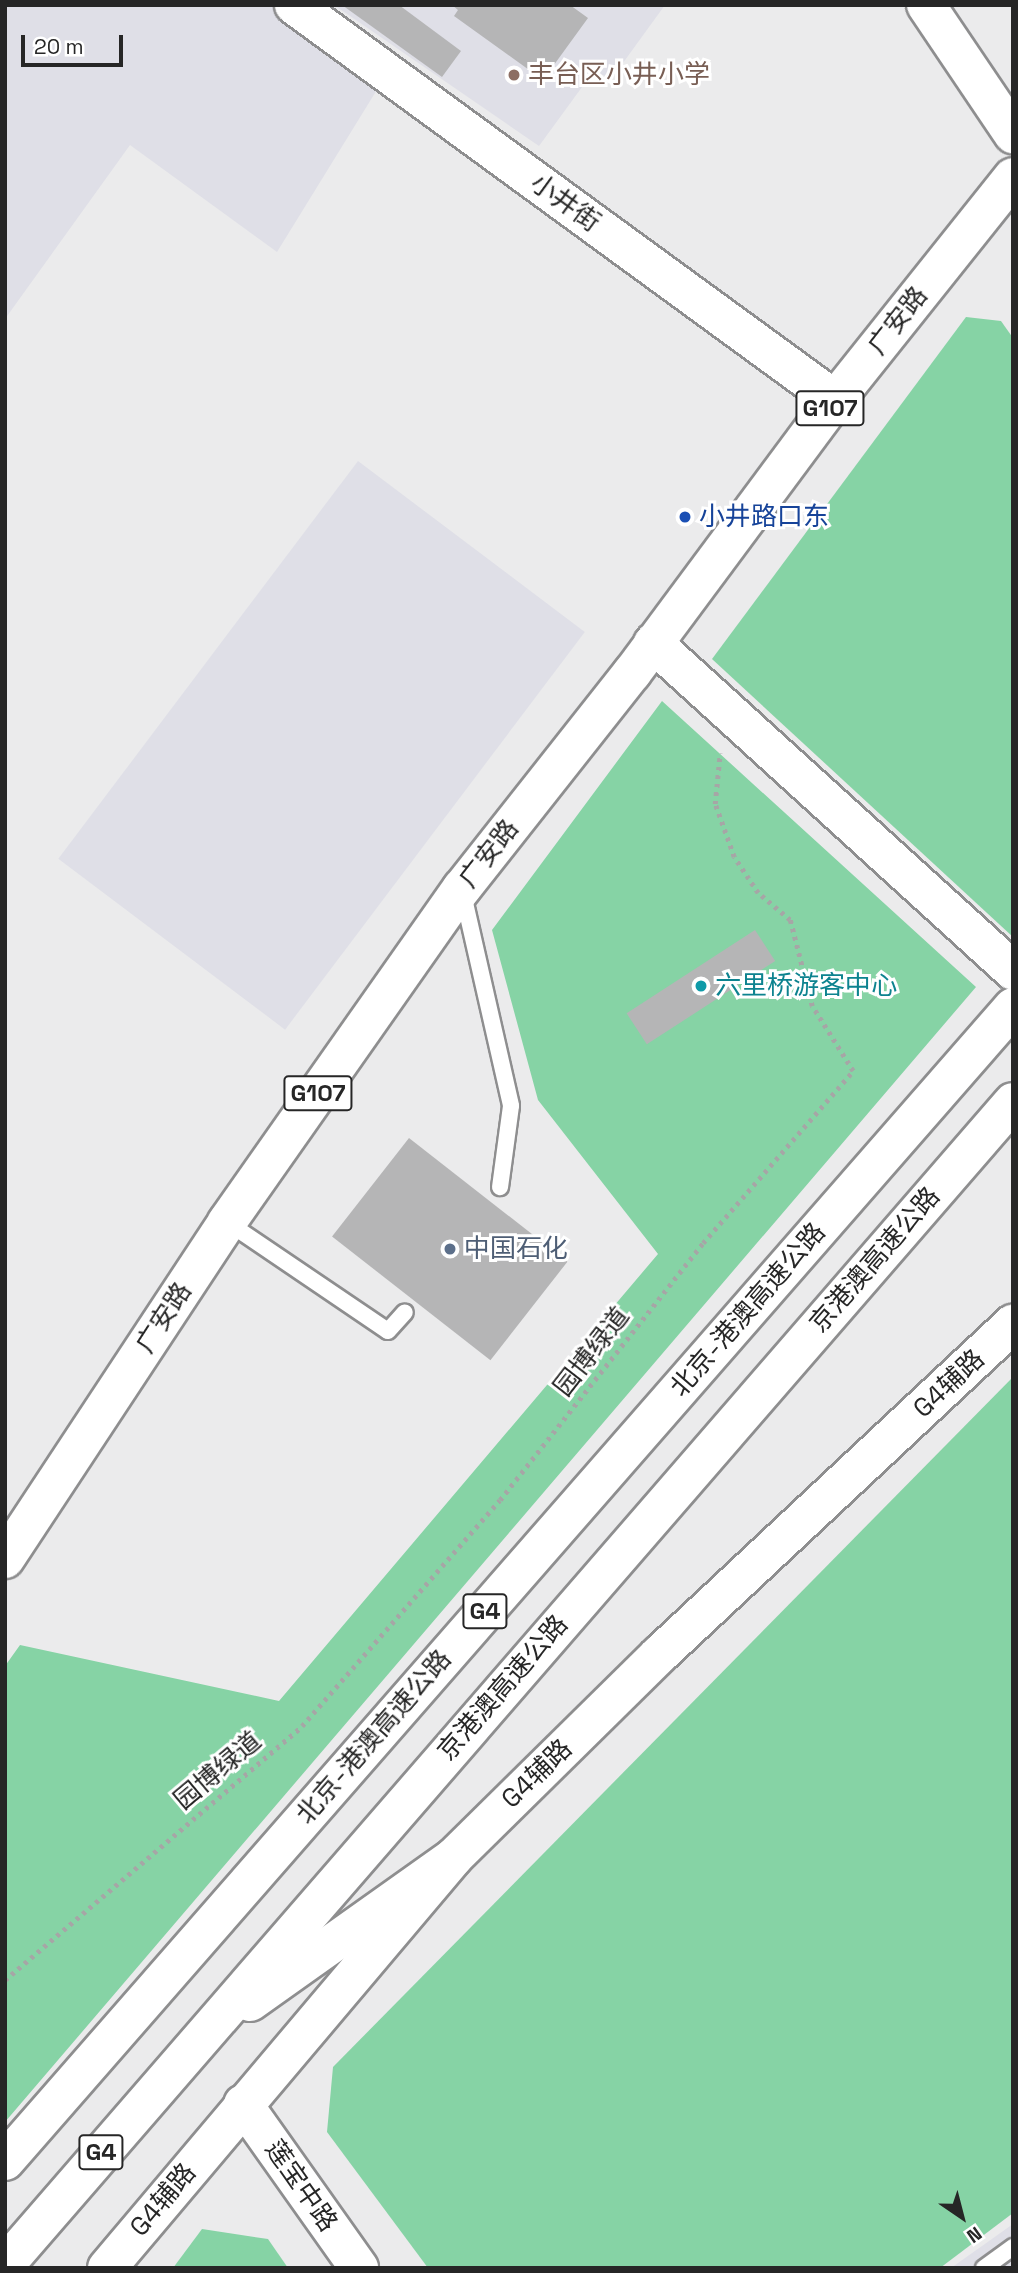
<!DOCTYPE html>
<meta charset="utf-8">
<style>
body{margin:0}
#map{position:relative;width:1018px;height:2273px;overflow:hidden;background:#ebebec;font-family:"Space Grotesk","Noto Sans SC",sans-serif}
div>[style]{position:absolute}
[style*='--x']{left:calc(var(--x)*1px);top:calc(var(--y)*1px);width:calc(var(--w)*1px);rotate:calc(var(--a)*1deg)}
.built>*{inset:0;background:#dfdfe7;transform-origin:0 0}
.green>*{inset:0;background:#86d3a5}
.building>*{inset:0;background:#b5b5b6;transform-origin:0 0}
.path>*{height:4.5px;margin-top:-2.25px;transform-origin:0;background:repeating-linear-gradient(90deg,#a6a6a6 0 3.5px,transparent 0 8.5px)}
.roads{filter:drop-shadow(2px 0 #8e8e8f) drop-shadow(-2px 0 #8e8e8f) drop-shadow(0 2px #8e8e8f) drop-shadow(0 -2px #8e8e8f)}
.service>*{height:16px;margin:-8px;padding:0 8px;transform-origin:8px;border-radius:8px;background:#fff}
.tertiary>*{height:38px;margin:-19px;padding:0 19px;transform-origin:19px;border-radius:19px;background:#fff}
.secondary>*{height:38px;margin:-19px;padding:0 19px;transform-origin:19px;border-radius:19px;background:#fff}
.trunk>*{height:38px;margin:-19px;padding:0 19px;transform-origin:19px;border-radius:19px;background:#fff}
.motorway>*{height:38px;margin:-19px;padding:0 19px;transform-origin:19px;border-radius:19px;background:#fff}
.dots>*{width:19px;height:19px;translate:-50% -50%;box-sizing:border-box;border:4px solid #fff;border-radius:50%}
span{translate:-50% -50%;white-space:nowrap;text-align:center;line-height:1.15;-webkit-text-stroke:6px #fff;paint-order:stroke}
.shield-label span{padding:2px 5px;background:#fff;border:2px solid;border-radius:5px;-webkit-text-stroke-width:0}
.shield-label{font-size:24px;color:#262626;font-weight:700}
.education-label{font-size:26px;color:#785e54}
.left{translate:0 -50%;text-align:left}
.street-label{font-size:26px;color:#262626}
.transit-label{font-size:26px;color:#164399}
.culture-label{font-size:26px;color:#0d838f}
.service-label{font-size:26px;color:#4e5e75}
.frame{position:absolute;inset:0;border:7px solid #262626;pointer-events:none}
.north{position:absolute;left:927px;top:2182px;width:70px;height:70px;-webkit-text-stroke:5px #fff;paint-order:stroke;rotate:145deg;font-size:19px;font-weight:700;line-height:28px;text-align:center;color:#262626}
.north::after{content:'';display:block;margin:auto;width:24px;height:32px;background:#262626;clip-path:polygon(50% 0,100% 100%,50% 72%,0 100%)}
.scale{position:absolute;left:21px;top:35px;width:102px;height:32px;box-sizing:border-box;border:4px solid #262626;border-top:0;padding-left:9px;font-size:21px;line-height:24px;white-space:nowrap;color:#262626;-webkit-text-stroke:5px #fff;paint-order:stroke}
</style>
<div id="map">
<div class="built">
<div style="clip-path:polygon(5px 5px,274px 5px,383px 80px,277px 252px,130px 145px,5px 319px)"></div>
<div style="clip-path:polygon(334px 5px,665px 5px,612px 78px,593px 72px,539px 146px)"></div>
<div style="left:358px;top:461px;width:284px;height:498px;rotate:37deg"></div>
<div style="clip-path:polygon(1013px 2224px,1013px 2268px,951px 2268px)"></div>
</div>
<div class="green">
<div style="clip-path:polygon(966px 317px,1001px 321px,1013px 338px,1013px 937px,712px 659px)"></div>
<div style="clip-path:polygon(662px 701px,976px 987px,5px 2122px,5px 1666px,20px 1645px,279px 1701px,658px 1254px,538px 1100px,492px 930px)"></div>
<div style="clip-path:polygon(1013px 1377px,1013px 2213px,940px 2268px,428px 2268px,327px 2132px,333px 2067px)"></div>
<div style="clip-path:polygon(202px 2229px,268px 2239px,288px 2268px,173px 2268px)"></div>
</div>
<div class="building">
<div style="clip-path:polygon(342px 5px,399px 5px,461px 51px,442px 77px)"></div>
<div style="clip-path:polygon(452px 5px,570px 5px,588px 18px,543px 80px,454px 16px,458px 10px)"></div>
<div style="left:755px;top:930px;width:37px;height:153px;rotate:57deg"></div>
<div style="left:409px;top:1138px;width:201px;height:125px;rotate:38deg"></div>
</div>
<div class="path">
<div style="--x:5;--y:1980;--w:391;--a:-40.5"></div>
<div style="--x:302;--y:1726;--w:300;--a:-48.8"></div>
<div style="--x:500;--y:1500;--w:328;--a:-51.7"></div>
<div style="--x:703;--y:1243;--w:228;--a:-48.9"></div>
<div style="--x:853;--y:1071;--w:77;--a:-122.2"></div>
<div style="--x:812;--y:1006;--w:89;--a:-104.3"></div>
<div style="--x:790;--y:920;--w:42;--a:-139.8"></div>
<div style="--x:758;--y:893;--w:43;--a:-123.7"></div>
<div style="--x:734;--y:857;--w:56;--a:-109.7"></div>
<div style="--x:715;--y:804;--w:51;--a:-84.4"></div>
</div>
<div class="roads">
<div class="service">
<div style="--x:463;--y:894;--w:217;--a:77.2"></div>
<div style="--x:511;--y:1106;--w:82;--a:97.7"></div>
<div style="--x:227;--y:1222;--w:194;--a:34.1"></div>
<div style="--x:388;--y:1331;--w:25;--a:-48"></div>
<div style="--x:984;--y:2268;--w:36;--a:-36"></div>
</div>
<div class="tertiary">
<div style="--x:294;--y:5;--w:670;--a:36.13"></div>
<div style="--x:653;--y:643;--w:487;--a:42.3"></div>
<div style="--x:243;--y:2104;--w:201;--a:54.7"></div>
<div style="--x:107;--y:2268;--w:538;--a:-49.83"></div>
<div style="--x:454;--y:1857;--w:288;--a:-44.6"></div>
<div style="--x:659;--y:1655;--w:485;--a:-43.1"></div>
</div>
<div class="secondary">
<div style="--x:926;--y:5;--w:156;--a:56"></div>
</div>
<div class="trunk">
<div style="--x:5;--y:1559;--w:404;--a:-56.6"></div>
<div style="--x:227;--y:1222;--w:408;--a:-54.9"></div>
<div style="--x:462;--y:888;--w:274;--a:-51.7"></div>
<div style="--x:632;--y:673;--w:340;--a:-53.4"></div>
<div style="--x:835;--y:400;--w:285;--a:-51.4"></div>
</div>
<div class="motorway">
<div style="--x:250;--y:2002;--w:250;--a:-35.4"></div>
<div style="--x:5;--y:2161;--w:1532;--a:-48.86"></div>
<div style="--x:5;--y:2265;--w:1539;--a:-49.08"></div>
</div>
</div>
<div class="dots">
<div style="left:514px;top:75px;background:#8d6e63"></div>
<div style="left:685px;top:517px;background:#1a4fb4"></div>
<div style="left:701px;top:986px;background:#0f9aa8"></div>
<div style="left:450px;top:1249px;background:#5c6f8a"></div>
</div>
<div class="shield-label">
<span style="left:830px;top:408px">G107</span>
<span style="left:318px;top:1093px">G107</span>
<span style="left:485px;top:1611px">G4</span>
<span style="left:101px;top:2152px">G4</span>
</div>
<div class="education-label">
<span class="left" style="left:528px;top:75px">丰台区小井小学</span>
</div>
<div class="street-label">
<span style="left:565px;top:203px;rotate:36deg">小井街</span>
<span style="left:898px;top:321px;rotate:-52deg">广安路</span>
<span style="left:489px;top:854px;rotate:-52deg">广安路</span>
<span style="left:875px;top:1260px;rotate:-49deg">京港澳高速公路</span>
<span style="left:748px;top:1310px;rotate:-49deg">北京-港澳高速公路</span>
<span style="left:164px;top:1318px;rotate:-57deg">广安路</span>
<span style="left:592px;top:1352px;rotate:-52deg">园博绿道</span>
<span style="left:949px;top:1384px;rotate:-43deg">G4辅路</span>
<span style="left:503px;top:1688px;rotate:-49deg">京港澳高速公路</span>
<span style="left:374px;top:1737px;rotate:-49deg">北京-港澳高速公路</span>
<span style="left:218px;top:1771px;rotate:-40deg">园博绿道</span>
<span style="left:537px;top:1774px;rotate:-44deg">G4辅路</span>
<span style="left:301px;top:2186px;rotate:55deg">莲宝中路</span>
<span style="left:163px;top:2200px;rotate:-50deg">G4辅路</span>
</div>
<div class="transit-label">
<span class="left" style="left:699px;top:517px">小井路口东</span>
</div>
<div class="culture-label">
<span class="left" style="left:715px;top:986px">六里桥游客中心</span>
</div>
<div class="service-label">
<span class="left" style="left:464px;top:1249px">中国石化</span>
</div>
<div class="frame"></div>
<div class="north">N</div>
<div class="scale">20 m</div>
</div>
